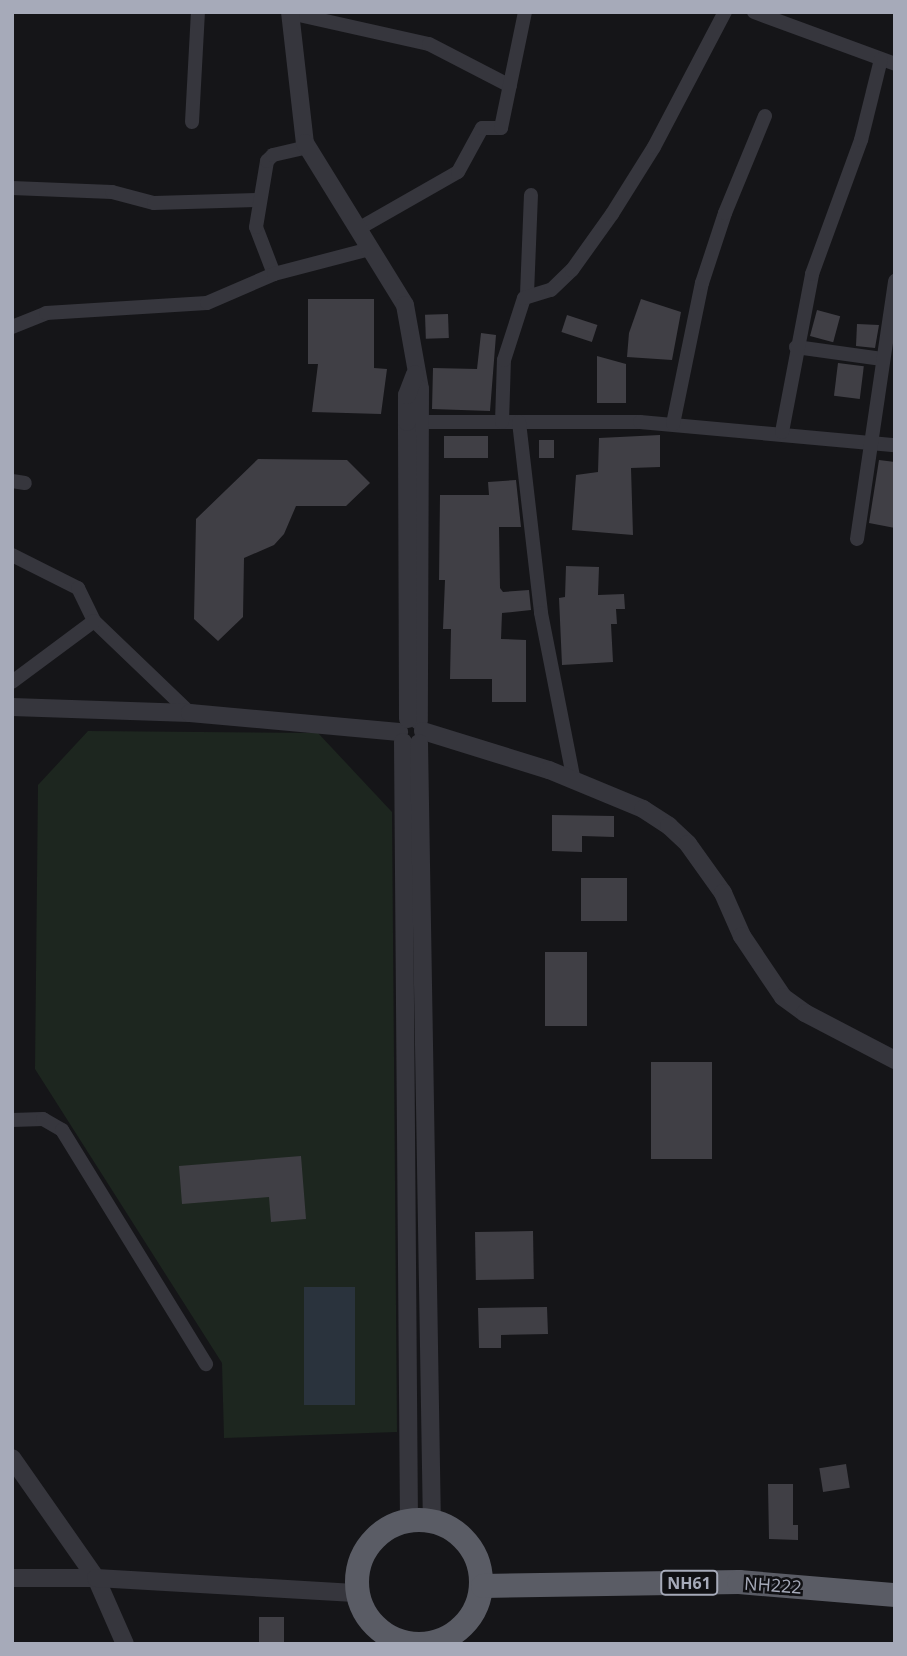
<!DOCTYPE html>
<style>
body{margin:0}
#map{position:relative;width:907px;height:1656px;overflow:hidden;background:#151518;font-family:"Open Sans",sans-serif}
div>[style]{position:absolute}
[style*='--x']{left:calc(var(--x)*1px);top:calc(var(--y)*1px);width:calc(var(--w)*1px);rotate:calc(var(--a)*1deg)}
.green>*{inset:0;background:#1d261f}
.water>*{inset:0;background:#2a333d;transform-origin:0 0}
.building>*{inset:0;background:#403f45;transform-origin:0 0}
.minor>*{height:14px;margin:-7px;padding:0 7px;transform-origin:7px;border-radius:7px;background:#36363d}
.tertiary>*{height:18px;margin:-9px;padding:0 9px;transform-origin:9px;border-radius:9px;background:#36363d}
.trunk>*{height:24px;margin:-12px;padding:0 12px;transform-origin:12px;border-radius:12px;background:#5a5c65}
.trunk>.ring{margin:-12px;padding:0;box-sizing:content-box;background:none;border:24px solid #5a5c65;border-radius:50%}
span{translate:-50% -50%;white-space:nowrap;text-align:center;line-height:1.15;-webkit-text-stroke:5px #101013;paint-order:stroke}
.shield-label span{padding:2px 5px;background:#101013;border:2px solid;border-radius:5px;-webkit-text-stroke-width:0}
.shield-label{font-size:16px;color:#a6aab9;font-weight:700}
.street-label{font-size:18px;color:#a6aab9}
.frame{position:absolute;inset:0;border:14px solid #a6aab9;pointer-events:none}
</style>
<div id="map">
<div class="green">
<div style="clip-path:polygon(88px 731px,318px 733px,392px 812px,397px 1432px,224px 1438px,222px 1363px,35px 1069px,38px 785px)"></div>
</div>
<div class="water">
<div style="left:355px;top:1287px;width:118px;height:51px;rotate:90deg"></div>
</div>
<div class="building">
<div style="clip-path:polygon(308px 299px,374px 299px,374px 368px,387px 369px,381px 414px,312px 412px,318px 364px,308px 364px)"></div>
<div style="clip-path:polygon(641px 299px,681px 312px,672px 360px,627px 357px,629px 333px)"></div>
<div style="left:817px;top:310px;width:24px;height:27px;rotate:15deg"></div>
<div style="left:448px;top:314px;width:24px;height:23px;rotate:88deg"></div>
<div style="left:567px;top:315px;width:32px;height:18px;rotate:18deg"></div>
<div style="clip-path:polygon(857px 324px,879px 325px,875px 348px,856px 346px)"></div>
<div style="clip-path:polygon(481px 333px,496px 335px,490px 411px,432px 409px,433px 368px,477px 369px)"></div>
<div style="clip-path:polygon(597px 356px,626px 364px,626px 403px,597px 403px)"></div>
<div style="left:838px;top:363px;width:26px;height:33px;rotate:7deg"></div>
<div style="clip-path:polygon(660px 435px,660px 467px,631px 468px,633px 535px,572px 530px,576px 475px,598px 472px,599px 438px)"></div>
<div style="left:444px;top:436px;width:44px;height:22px"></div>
<div style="left:539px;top:440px;width:15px;height:18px"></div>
<div style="clip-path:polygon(258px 459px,347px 460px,370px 483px,346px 506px,296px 506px,284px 534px,274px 545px,244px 558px,243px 617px,218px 641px,194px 619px,196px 519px)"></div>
<div style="clip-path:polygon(879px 460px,895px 462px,895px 528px,869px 523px)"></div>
<div style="clip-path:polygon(516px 480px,521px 527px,499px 527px,500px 588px,503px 592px,529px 590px,531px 610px,502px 613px,501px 639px,526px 640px,526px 702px,492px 702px,492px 679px,450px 679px,451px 629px,443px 629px,445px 580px,439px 580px,440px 495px,489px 495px,488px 482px)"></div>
<div style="clip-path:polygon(566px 566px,599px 567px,598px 595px,624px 594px,625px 609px,616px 609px,617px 624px,611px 624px,613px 662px,562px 665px,559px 598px,565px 597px)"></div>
<div style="clip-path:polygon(552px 815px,614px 816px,614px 837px,582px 836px,582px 852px,552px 851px)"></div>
<div style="left:581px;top:878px;width:46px;height:43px"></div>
<div style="left:545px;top:952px;width:42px;height:74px"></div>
<div style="left:651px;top:1062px;width:61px;height:97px"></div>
<div style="clip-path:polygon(301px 1156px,306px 1219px,271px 1222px,269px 1197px,182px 1204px,179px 1166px)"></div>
<div style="left:533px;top:1231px;width:48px;height:58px;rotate:89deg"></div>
<div style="clip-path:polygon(547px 1307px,548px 1334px,501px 1335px,501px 1348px,479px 1348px,478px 1308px)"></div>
<div style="left:846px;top:1464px;width:24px;height:27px;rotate:81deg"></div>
<div style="clip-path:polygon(768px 1484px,793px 1484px,793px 1525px,798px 1525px,798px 1540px,769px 1539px)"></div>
<div style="left:259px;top:1617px;width:25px;height:27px"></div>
</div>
<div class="minor">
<div style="--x:754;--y:12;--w:150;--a:20.2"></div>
<div style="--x:290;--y:13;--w:142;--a:12.6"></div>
<div style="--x:429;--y:44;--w:91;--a:27.4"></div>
<div style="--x:192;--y:122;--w:110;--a:-86.9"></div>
<div style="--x:12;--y:188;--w:100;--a:2.3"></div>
<div style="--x:112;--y:192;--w:43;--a:14.7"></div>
<div style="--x:154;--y:203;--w:103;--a:-1.7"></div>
<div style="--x:358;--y:229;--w:115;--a:-29.7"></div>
<div style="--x:458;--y:172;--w:50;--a:-61.4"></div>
<div style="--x:482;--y:128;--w:19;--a:0"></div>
<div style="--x:501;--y:128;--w:118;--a:-78.3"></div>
<div style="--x:274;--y:274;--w:50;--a:-111"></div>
<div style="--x:256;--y:227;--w:67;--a:-80.5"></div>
<div style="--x:267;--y:161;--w:8;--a:-45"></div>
<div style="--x:273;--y:155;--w:35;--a:-13"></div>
<div style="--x:527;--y:294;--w:99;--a:-87.7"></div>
<div style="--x:12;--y:327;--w:37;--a:-22"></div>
<div style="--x:46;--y:313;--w:161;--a:-3.6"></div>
<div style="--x:207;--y:303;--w:73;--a:-23.4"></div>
<div style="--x:274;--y:274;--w:99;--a:-14.6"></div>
<div style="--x:796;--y:347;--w:87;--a:7.9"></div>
<div style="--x:412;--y:422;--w:228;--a:0"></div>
<div style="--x:640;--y:422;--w:256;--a:5.2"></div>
<div style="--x:502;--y:422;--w:62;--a:-88.2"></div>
<div style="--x:504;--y:360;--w:65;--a:-72.1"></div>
<div style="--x:524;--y:298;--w:28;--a:-17"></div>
<div style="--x:551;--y:290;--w:29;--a:-44"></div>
<div style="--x:572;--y:270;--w:69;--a:-54.5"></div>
<div style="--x:612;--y:214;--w:79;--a:-57.9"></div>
<div style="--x:654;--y:147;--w:153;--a:-62.3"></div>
<div style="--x:519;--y:422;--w:192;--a:83.4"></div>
<div style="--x:541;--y:613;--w:171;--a:78.9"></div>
<div style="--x:673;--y:424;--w:144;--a:-78.4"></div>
<div style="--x:702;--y:283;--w:74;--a:-71.8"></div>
<div style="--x:725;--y:213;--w:105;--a:-67.6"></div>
<div style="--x:782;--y:432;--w:161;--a:-79.2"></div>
<div style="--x:812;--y:274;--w:143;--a:-69.9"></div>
<div style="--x:861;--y:140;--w:83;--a:-76.1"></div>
<div style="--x:12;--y:481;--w:13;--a:9"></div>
<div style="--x:857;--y:539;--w:261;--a:-81.6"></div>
<div style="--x:12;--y:555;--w:74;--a:26.6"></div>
<div style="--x:78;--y:588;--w:37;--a:64"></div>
<div style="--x:94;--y:621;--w:133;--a:43.8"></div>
<div style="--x:12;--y:682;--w:102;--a:-36.6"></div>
<div style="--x:12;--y:1120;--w:31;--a:-2"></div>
<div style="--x:43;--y:1119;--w:22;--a:30"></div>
<div style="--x:62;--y:1130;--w:275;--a:58.4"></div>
</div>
<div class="tertiary">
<div style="--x:290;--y:12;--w:132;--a:83.5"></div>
<div style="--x:305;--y:143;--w:190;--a:58.3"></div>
<div style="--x:405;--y:305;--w:85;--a:79.9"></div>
<div style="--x:420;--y:389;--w:332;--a:90.2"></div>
<div style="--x:12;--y:707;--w:178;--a:1.9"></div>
<div style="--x:190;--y:713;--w:210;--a:5.2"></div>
<div style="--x:408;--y:719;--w:297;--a:-90.2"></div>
<div style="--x:407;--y:422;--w:27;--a:-90"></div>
<div style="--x:407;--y:395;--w:22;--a:-69"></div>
<div style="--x:423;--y:731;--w:132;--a:17.2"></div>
<div style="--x:549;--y:770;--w:102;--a:22.5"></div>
<div style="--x:643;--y:809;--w:31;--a:33"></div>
<div style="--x:669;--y:826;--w:26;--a:43"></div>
<div style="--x:688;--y:844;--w:60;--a:54.5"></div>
<div style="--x:723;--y:893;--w:47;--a:66.2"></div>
<div style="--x:742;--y:936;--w:73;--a:56.1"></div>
<div style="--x:783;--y:997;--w:27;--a:36"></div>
<div style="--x:805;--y:1013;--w:102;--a:27.6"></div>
<div style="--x:403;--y:742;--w:779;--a:89.56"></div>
<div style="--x:419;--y:743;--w:780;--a:89.05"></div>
<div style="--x:12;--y:1458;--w:146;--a:55"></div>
<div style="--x:96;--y:1578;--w:72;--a:66.3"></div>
<div style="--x:12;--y:1578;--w:84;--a:0"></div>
<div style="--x:96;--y:1578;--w:259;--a:3.3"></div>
</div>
<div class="trunk">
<div class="ring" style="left:357px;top:1520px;width:100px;height:100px"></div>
<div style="--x:483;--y:1586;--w:256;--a:-0.9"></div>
<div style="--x:739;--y:1582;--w:157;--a:4.8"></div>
</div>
<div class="shield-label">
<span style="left:689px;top:1583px">NH61</span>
</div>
<div class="street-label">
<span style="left:773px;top:1585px;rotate:4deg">NH222</span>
</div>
<div class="frame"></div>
</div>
